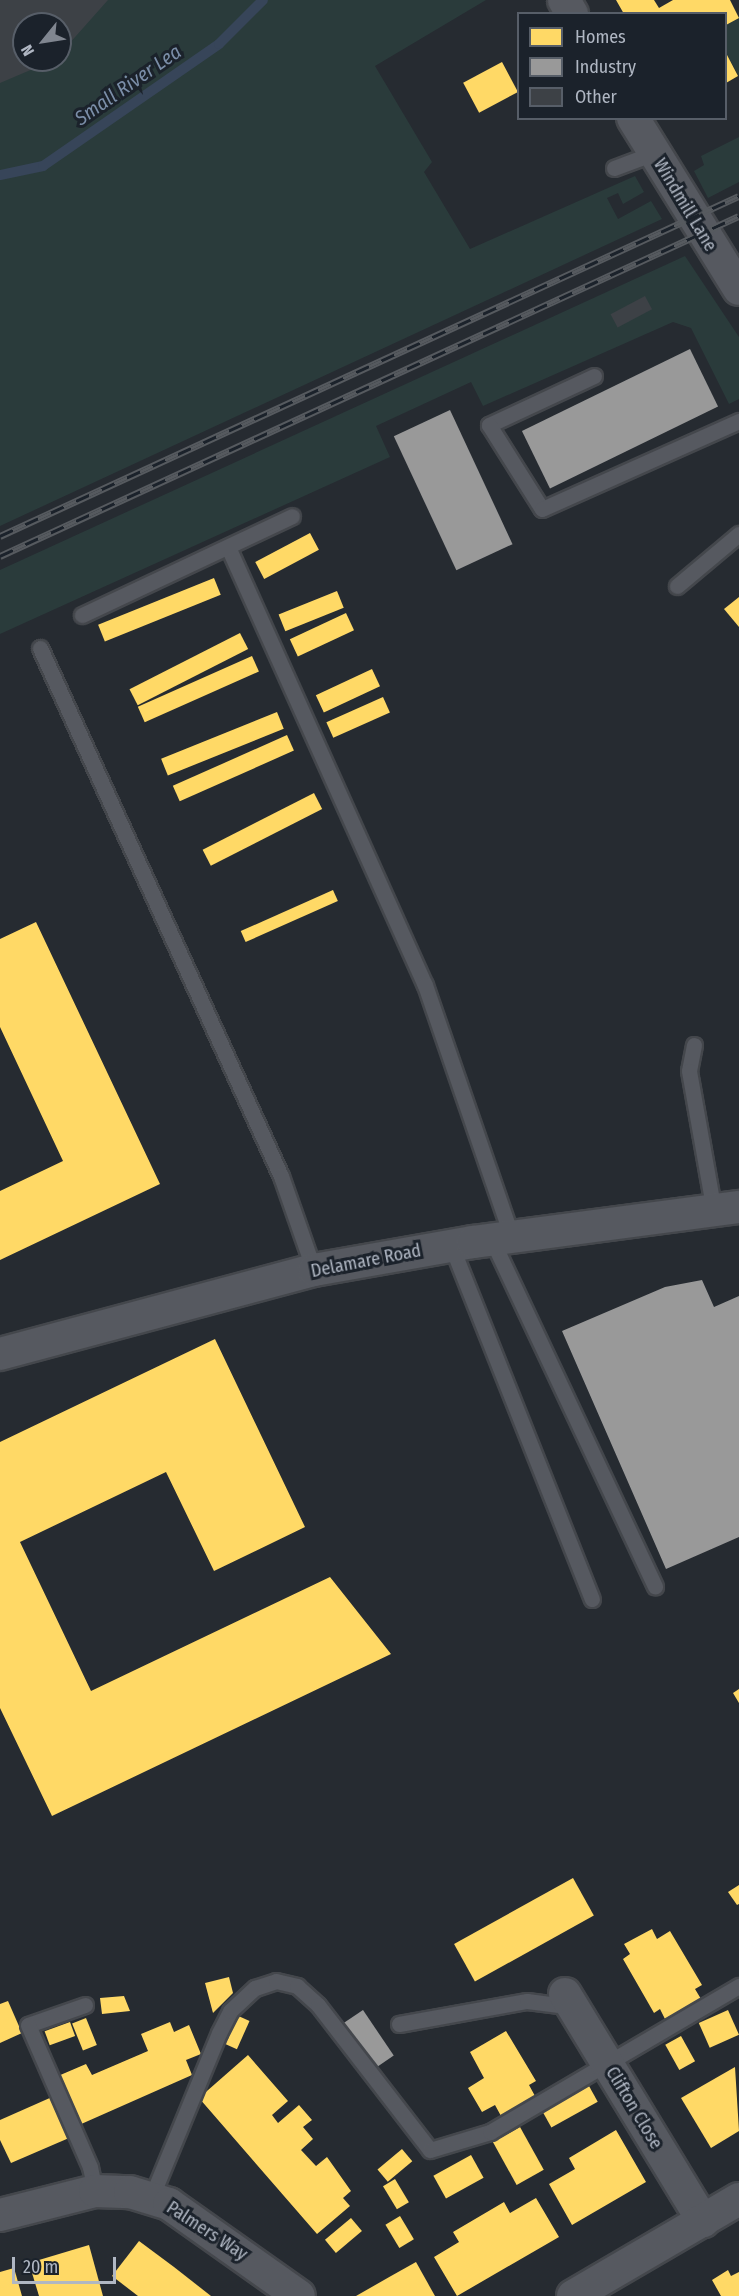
<!DOCTYPE html>
<style>
body{margin:0}
#map{position:relative;width:739px;height:2296px;overflow:hidden;background:#262b31;font-family:"Fira Sans Condensed",sans-serif}
div>[style]{position:absolute}
[style*='--x']{left:calc(var(--x)*1px);top:calc(var(--y)*1px);width:calc(var(--w)*1px);rotate:calc(var(--a)*1deg)}
.green>*{inset:0;background:#2a3b3b}
.homes>*{inset:0;background:#ffd966;transform-origin:0 0}
.industry>*{inset:0;background:#999;transform-origin:0 0}
.stream>*{height:10px;margin:-5px;padding:0 5px;transform-origin:5px;border-radius:5px;background:#374559}
.building>*{inset:0;background:#3d4146;transform-origin:0 0}
.roads{filter:drop-shadow(2px 0 #44474c) drop-shadow(-2px 0 #44474c) drop-shadow(0 2px #44474c) drop-shadow(0 -2px #44474c)}
.service>*{height:15px;margin:-7.5px;padding:0 7.5px;transform-origin:7.5px;border-radius:7.5px;background:#565960}
.minor>*{height:32px;margin:-16px;padding:0 16px;transform-origin:16px;border-radius:16px;background:#565960}
.rail>*{height:7px;margin-top:-3.5px;transform-origin:0;background:repeating-linear-gradient(90deg,#1b222b 0 14px,#565a5f 0 28px);box-sizing:border-box;border-block:2px solid #565a5f}
span{translate:-50% -50%;white-space:nowrap;text-align:center;line-height:1.15;-webkit-text-stroke:6px #1b222b;paint-order:stroke}
.street-label{font-size:18px;color:#b0b7c3}
.water-label{font-size:20px;color:#7b8ea8;font-style:italic}
.legend{position:absolute;left:517px;top:12px;width:210px;height:108px;box-sizing:border-box;background:#1b222b;border:2px solid #575e68;margin:0;padding:8px 10px;list-style:none;font-size:18px;color:#b0b7c3}
.legend li{display:flex;align-items:center;gap:12px;height:30px}
.legend b{width:30px;border:2px solid #575e68}
.north{position:absolute;left:12px;top:12px;width:60px;height:60px;box-sizing:border-box;background:#1b222b;border:2px solid #575e68;border-radius:50%;rotate:240deg;font-size:16px;font-weight:700;line-height:24px;text-align:center;color:#b0b7c3}
.north::after{content:'';display:block;margin:auto;width:21px;height:27px;background:#808690;clip-path:polygon(50% 0,100% 100%,50% 72%,0 100%)}
.scale{position:absolute;left:12px;top:2257px;width:104px;height:27px;box-sizing:border-box;border:3px solid #b0b7c3;border-top:0;padding-left:8px;font-size:18px;line-height:21px;white-space:nowrap;color:#b0b7c3;-webkit-text-stroke:4px #1b222b;paint-order:stroke}
</style>
<div id="map">
<div class="green">
<div style="clip-path:polygon(evenodd,0 0,486px 0,375px 66px,432px 162px,424px 172px,470px 249px,635px 176px,644px 192px,623px 204px,618px 193px,607px 198px,618px 219px,651px 201px,662px 219px,0 526px,0 0,24px 24px,60px 24px,60px 60px,24px 60px,24px 24px)"></div>
<div style="clip-path:polygon(739px 18px,739px 76px,726px 53px,726px 25px)"></div>
<div style="clip-path:polygon(739px 137px,739px 182px,708px 198px,694px 171px,704px 165px,701px 156px)"></div>
<div style="clip-path:polygon(685px 256px,739px 337px,739px 399px,729px 404px,691px 328px,673px 322px,483px 406px,471px 382px,376px 426px,390px 457px,0 634px,0 570px)"></div>
</div>
<div class="homes">
<div style="clip-path:polygon(616px 0,654px 0,659px 8px,673px 0,730px 0,739px 18px,726px 25px,726px 14px,624px 14px)"></div>
<div style="clip-path:polygon(726px 53px,738px 76px,726px 83px)"></div>
<div style="left:502px;top:62px;width:34px;height:44px;rotate:62deg"></div>
<div style="left:310px;top:533px;width:19px;height:62px;rotate:62deg"></div>
<div style="left:214px;top:578px;width:18px;height:125px;rotate:68deg"></div>
<div style="left:337px;top:591px;width:18px;height:63px;rotate:68deg"></div>
<div style="clip-path:polygon(739px 597px,739px 627px,724px 609px)"></div>
<div style="left:346px;top:613px;width:19px;height:62px;rotate:65deg"></div>
<div style="left:240px;top:633px;width:18px;height:124px;rotate:63deg"></div>
<div style="left:252px;top:656px;width:17px;height:125px;rotate:66deg"></div>
<div style="left:372px;top:669px;width:19px;height:62px;rotate:65deg"></div>
<div style="left:383px;top:697px;width:17px;height:62px;rotate:66deg"></div>
<div style="left:277px;top:712px;width:18px;height:125px;rotate:68deg"></div>
<div style="left:287px;top:735px;width:17px;height:125px;rotate:66deg"></div>
<div style="left:314px;top:793px;width:18px;height:125px;rotate:63deg"></div>
<div style="left:333px;top:890px;width:12px;height:101px;rotate:66deg"></div>
<div style="clip-path:polygon(36px 922px,160px 1184px,0 1260px,0 1191px,63px 1161px,0 1027px,0 939px)"></div>
<div style="clip-path:polygon(215px 1339px,305px 1527px,214px 1571px,166px 1472px,20px 1542px,91px 1691px,330px 1577px,391px 1654px,52px 1816px,0 1708px,0 1442px)"></div>
<div style="clip-path:polygon(739px 1689px,739px 1703px,733px 1693px)"></div>
<div style="left:573px;top:1878px;width:43px;height:136px;rotate:61deg"></div>
<div style="clip-path:polygon(739px 1885px,739px 1904px,737px 1905px,728px 1892px)"></div>
<div style="clip-path:polygon(652px 1929px,657px 1939px,670px 1931px,702px 1985px,695px 1989px,701px 1999px,665px 2019px,660px 2009px,654px 2013px,623px 1959px,630px 1954px,624px 1944px)"></div>
<div style="clip-path:polygon(229px 1977px,233px 1993px,213px 2013px,205px 1983px)"></div>
<div style="clip-path:polygon(124px 1996px,130px 2011px,102px 2014px,100px 1998px)"></div>
<div style="clip-path:polygon(8px 2001px,22px 2033px,0 2043px,0 2004px)"></div>
<div style="left:728px;top:2010px;width:27px;height:32px;rotate:66deg"></div>
<div style="left:234px;top:2014px;width:17px;height:31px;rotate:24deg"></div>
<div style="left:86px;top:2018px;width:29px;height:15px;rotate:68deg"></div>
<div style="left:70px;top:2022px;width:15px;height:27px;rotate:70deg"></div>
<div style="clip-path:polygon(170px 2022px,174px 2032px,189px 2025px,201px 2054px,186px 2060px,192px 2075px,79px 2125px,58px 2076px,86px 2064px,92px 2075px,148px 2051px,141px 2034px)"></div>
<div style="clip-path:polygon(506px 2031px,536px 2081px,529px 2085px,535px 2096px,501px 2116px,495px 2105px,482px 2112px,468px 2088px,484px 2078px,470px 2052px)"></div>
<div style="left:681px;top:2036px;width:29px;height:18px;rotate:61deg"></div>
<div style="clip-path:polygon(248px 2055px,288px 2101px,272px 2115px,278px 2123px,299px 2105px,312px 2120px,303px 2127px,313px 2139px,301px 2150px,316px 2166px,327px 2157px,351px 2191px,343px 2198px,350px 2206px,317px 2234px,199px 2098px)"></div>
<div style="clip-path:polygon(735px 2067px,739px 2131px,711px 2148px,681px 2098px)"></div>
<div style="left:589px;top:2086px;width:18px;height:53px;rotate:61deg"></div>
<div style="clip-path:polygon(52px 2097px,69px 2138px,11px 2163px,0 2140px,0 2120px)"></div>
<div style="left:520px;top:2127px;width:49px;height:31px;rotate:61deg"></div>
<div style="clip-path:polygon(616px 2130px,646px 2182px,572px 2225px,549px 2184px,575px 2169px,569px 2158px)"></div>
<div style="left:402px;top:2149px;width:16px;height:32px;rotate:50deg"></div>
<div style="left:471px;top:2155px;width:26px;height:43px;rotate:61deg"></div>
<div style="left:395px;top:2179px;width:27px;height:14px;rotate:59deg"></div>
<div style="clip-path:polygon(536px 2198px,559px 2237px,457px 2296px,434px 2257px,459px 2242px,453px 2232px,504px 2202px,510px 2213px)"></div>
<div style="left:400px;top:2216px;width:27px;height:17px;rotate:59deg"></div>
<div style="left:351px;top:2218px;width:17px;height:34px;rotate:50deg"></div>
<div style="clip-path:polygon(139px 2241px,174px 2267px,211px 2296px,138px 2296px,112px 2276px)"></div>
<div style="clip-path:polygon(89px 2245px,103px 2296px,39px 2296px,29px 2263px)"></div>
<div style="clip-path:polygon(416px 2262px,435px 2296px,356px 2296px,391px 2276px)"></div>
<div style="clip-path:polygon(14px 2268px,22px 2296px,0 2296px,0 2272px)"></div>
<div style="clip-path:polygon(728px 2270px,731px 2276px,739px 2272px,739px 2296px,721px 2296px,712px 2280px)"></div>
</div>
<div class="industry">
<div style="left:690px;top:349px;width:64px;height:187px;rotate:64deg"></div>
<div style="left:450px;top:410px;width:148px;height:62px;rotate:65deg"></div>
<div style="clip-path:polygon(702px 1280px,714px 1307px,739px 1296px,739px 1537px,666px 1569px,562px 1331px,665px 1287px)"></div>
<div style="left:363px;top:2010px;width:55px;height:26px;rotate:56deg"></div>
</div>
<div class="stream">
<div style="--x:0;--y:175;--w:44;--a:-11.8"></div>
<div style="--x:43;--y:166;--w:214;--a:-34.7"></div>
<div style="--x:219;--y:44;--w:62;--a:-45"></div>
</div>
<div class="building">
<div style="clip-path:polygon(0 0,108px 0,60px 54px,60px 24px,24px 24px,24px 60px,54px 60px,0 83px)"></div>
<div style="left:645px;top:296px;width:15px;height:39px;rotate:62deg"></div>
</div>
<div class="roads">
<div class="service">
<div style="--x:614;--y:168;--w:43;--a:-20.6"></div>
<div style="--x:594;--y:376;--w:116;--a:155"></div>
<div style="--x:489;--y:425;--w:99;--a:57.8"></div>
<div style="--x:542;--y:509;--w:216;--a:-24.1"></div>
<div style="--x:228;--y:547;--w:480;--a:65.8"></div>
<div style="--x:425;--y:985;--w:267;--a:71"></div>
<div style="--x:677;--y:586;--w:81;--a:-40"></div>
<div style="--x:82;--y:615;--w:232;--a:-25.2"></div>
<div style="--x:40;--y:648;--w:580;--a:65.47"></div>
<div style="--x:281;--y:1176;--w:100;--a:70.7"></div>
<div style="--x:694;--y:1045;--w:26;--a:101"></div>
<div style="--x:689;--y:1071;--w:142;--a:79.9"></div>
<div style="--x:492;--y:1240;--w:383;--a:64.8"></div>
<div style="--x:451;--y:1245;--w:381;--a:68.3"></div>
<div style="--x:85;--y:2005;--w:60;--a:160.7"></div>
<div style="--x:28;--y:2025;--w:155;--a:66.4"></div>
<div style="--x:90;--y:2167;--w:25;--a:78"></div>
<div style="--x:399;--y:2024;--w:130;--a:-10.2"></div>
<div style="--x:527;--y:2001;--w:46;--a:7.4"></div>
<div style="--x:151;--y:2198;--w:178;--a:-67.6"></div>
<div style="--x:219;--y:2033;--w:25;--a:-63"></div>
<div style="--x:230;--y:2011;--w:34;--a:-43"></div>
<div style="--x:255;--y:1988;--w:22;--a:-18"></div>
<div style="--x:276;--y:1981;--w:22;--a:13"></div>
<div style="--x:297;--y:1986;--w:28;--a:42"></div>
<div style="--x:318;--y:2005;--w:183;--a:52.3"></div>
<div style="--x:430;--y:2150;--w:63;--a:-16.7"></div>
<div style="--x:490;--y:2132;--w:289;--a:-30.4"></div>
</div>
<div class="minor">
<div style="--x:564;--y:0;--w:16;--a:60"></div>
<div style="--x:633;--y:118;--w:201;--a:58.2"></div>
<div style="--x:0;--y:1354;--w:325;--a:-15"></div>
<div style="--x:314;--y:1270;--w:161;--a:-10"></div>
<div style="--x:473;--y:1242;--w:268;--a:-7.5"></div>
<div style="--x:565;--y:1994;--w:266;--a:58.7"></div>
<div style="--x:0;--y:2215;--w:98;--a:-14.2"></div>
<div style="--x:95;--y:2191;--w:35;--a:2"></div>
<div style="--x:130;--y:2192;--w:41;--a:17.1"></div>
<div style="--x:169;--y:2204;--w:159;--a:35.3"></div>
<div style="--x:573;--y:2296;--w:192;--a:-30.3"></div>
</div>
</div>
<div class="rail">
<div style="--x:0;--y:536;--w:813;--a:-24.71"></div>
<div style="--x:0;--y:556;--w:813;--a:-24.71"></div>
</div>
<div class="street-label">
<span style="left:685px;top:205px;rotate:59deg">Windmill Lane</span>
<span style="left:366px;top:1261px;rotate:-11deg">Delamare Road</span>
<span style="left:634px;top:2108px;rotate:59deg">Clifton Close</span>
<span style="left:207px;top:2231px;rotate:33deg">Palmers Way</span>
</div>
<div class="water-label">
<span style="left:128px;top:85px;rotate:-35deg">Small River Lea</span>
</div>
<ul class="legend">
<li><b style="height:16px;background:#ffd966"></b>Homes</li>
<li><b style="height:16px;background:#999"></b>Industry</li>
<li><b style="height:16px;background:#3d4146"></b>Other</li>
</ul>
<div class="north">N</div>
<div class="scale">20 m</div>
</div>
